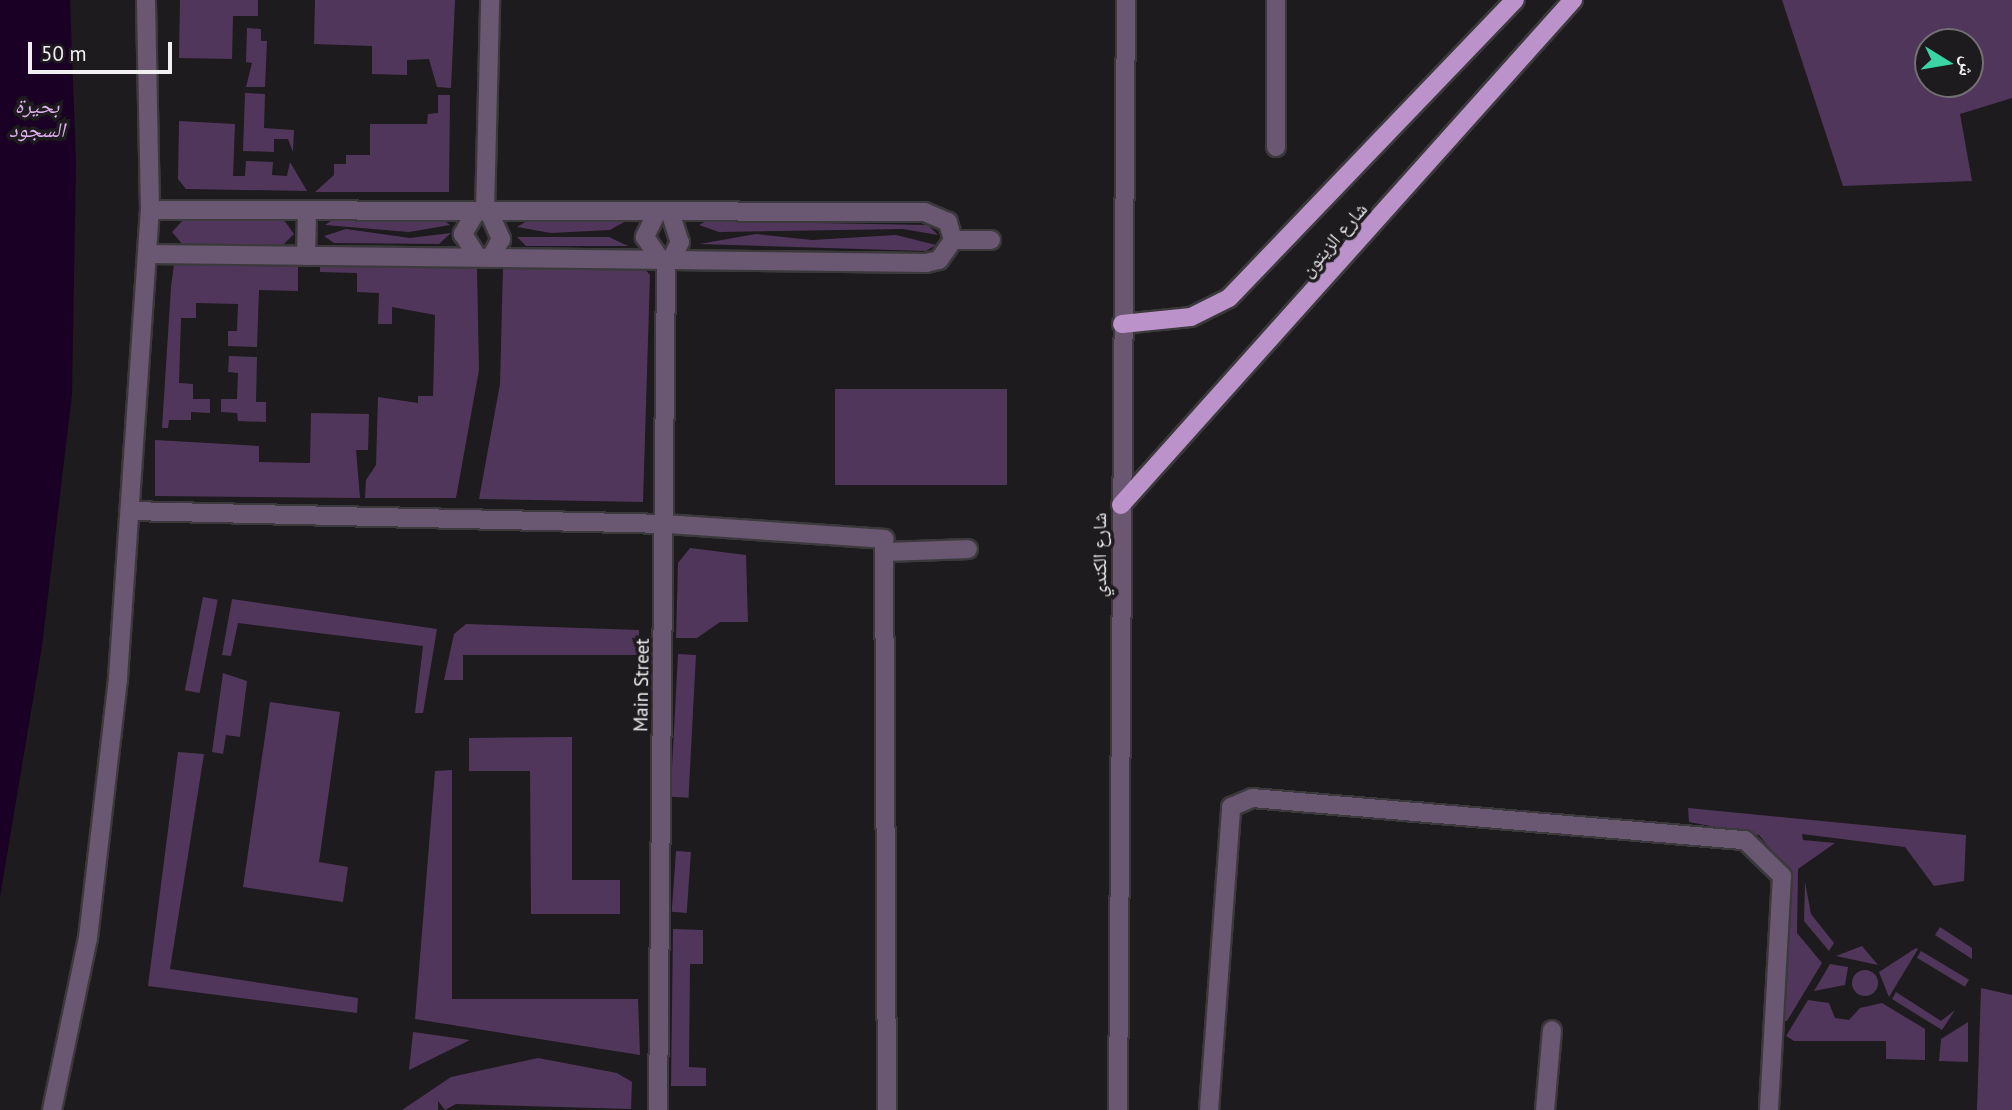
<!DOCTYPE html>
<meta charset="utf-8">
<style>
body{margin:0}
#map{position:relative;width:2012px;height:1110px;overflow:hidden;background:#1d1b1d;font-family:"PT Sans","Noto Naskh Arabic",sans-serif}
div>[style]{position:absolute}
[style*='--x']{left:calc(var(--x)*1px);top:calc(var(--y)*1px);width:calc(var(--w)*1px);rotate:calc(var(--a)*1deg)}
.green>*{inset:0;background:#51365b;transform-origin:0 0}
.round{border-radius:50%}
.water>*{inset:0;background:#1a0024}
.roads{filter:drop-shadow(2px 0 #3b393b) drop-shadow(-2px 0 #3b393b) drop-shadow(0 2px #3b393b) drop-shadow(0 -2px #3b393b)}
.minor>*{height:18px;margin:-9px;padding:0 9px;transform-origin:9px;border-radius:9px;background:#6a5771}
.major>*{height:18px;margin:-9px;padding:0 9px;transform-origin:9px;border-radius:9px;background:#bb93ca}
span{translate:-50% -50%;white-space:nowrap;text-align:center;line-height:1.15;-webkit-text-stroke:7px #1d1b1d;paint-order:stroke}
.street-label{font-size:19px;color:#f1eff1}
.water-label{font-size:21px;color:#e3b0f4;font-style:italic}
.north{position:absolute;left:1914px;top:28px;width:70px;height:70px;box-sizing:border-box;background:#1d1b1d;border:2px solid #727072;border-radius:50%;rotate:101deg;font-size:19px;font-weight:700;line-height:28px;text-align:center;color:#f1eff1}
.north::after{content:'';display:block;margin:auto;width:24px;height:32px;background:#3bd4a4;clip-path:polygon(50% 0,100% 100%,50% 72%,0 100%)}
.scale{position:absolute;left:28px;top:42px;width:144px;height:32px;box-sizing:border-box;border:4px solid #f1eff1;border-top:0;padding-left:9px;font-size:21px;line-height:24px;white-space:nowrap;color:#f1eff1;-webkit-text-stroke:5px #1d1b1d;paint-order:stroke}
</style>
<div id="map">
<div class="green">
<div style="clip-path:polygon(180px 0,258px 0,258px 16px,233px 16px,232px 59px,179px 58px)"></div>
<div style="clip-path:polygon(315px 0,455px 0,451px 88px,437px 87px,429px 59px,407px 60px,407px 75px,372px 74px,372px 46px,314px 44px)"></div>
<div style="clip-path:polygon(evenodd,1782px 0,2012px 0,2012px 98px,1960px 114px,1972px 181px,1843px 186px,1782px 0,1928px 42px,1970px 42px,1970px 84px,1928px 84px,1928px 42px)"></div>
<div style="clip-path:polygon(247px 28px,261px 29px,261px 41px,267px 41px,265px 87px,246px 87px,252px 63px,246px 62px)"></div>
<div style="clip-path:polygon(245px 93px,265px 94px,264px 128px,294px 130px,293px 152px,288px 139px,274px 139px,274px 152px,243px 151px)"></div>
<div style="clip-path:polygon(438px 95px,450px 95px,449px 192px,315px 192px,334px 175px,334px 164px,346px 164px,346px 155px,370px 155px,370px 124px,427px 124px,428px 114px,438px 113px)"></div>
<div style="clip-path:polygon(179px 121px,235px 124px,233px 176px,245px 176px,246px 161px,273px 162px,272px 175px,287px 176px,290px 162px,307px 191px,186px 189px,178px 179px)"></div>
<div style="clip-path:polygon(335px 218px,441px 218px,450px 225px,409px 232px,325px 225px)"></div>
<div style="clip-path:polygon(184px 219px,284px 220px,294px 234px,282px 246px,183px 245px,172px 232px)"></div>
<div style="clip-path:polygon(527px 221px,624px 222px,610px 230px,551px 233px,517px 227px)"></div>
<div style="clip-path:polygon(706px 221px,928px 225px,938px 235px,903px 229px,719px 232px,699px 225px)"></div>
<div style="clip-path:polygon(346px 229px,410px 238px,451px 233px,439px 244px,334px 243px,324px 236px)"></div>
<div style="clip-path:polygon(756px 234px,812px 240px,896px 235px,936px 245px,926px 251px,699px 244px)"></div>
<div style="clip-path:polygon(517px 237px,609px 237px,628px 246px,526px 246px)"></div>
<div style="clip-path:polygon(185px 260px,298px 263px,298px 291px,259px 290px,257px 347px,228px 346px,228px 331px,237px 331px,238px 304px,196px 303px,196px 318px,181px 318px,179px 383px,193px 384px,193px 399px,210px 399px,210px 413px,191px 412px,191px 420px,169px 420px,168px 428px,162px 428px,171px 287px,174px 264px)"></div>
<div style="clip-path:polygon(320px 264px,477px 268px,479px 370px,456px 498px,365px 498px,366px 480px,376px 465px,378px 397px,418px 403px,418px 396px,433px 396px,435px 315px,392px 307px,392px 324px,378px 324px,379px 293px,357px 292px,357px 273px,320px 272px)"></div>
<div style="clip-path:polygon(503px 267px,643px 267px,650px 275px,643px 502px,479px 499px,500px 384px)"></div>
<div style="clip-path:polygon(229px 356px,257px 357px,256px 402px,266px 402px,266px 422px,238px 421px,237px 413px,221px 412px,221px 399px,237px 399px,238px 373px,228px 372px)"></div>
<div style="left:835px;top:389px;width:172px;height:96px"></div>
<div style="clip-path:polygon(311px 413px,369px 414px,368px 450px,356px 450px,360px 498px,155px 496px,155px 440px,259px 446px,259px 462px,310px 463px)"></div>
<div style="clip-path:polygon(690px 548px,746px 555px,748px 622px,720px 622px,697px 638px,676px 638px,678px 563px)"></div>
<div style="left:203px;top:597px;width:15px;height:95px;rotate:11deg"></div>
<div style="clip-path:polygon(232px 599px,437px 629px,423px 713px,415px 713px,423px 646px,238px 623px,231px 656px,222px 655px)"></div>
<div style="clip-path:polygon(466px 624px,639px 630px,639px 655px,463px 655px,463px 680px,444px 680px,454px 634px)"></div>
<div style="left:678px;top:654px;width:18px;height:143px;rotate:3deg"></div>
<div style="clip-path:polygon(223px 673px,247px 681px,240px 737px,226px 735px,223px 754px,212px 752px)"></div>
<div style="clip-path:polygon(270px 702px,340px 712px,319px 862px,348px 867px,343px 902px,243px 887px)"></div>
<div style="clip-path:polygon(572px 737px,572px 880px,620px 880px,620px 914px,531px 914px,530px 771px,469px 771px,469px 738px)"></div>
<div style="clip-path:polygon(178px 752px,204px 754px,170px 969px,358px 998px,357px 1013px,148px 986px)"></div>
<div style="clip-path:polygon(452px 770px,452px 999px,638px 999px,640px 1055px,415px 1019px,435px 771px)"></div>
<div style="clip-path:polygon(1688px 808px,1966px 835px,1964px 881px,1934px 886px,1905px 847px,1802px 834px,1803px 840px,1835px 843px,1798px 869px,1797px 933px,1822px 963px,1787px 1021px,1778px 1021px,1786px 868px,1759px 835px,1689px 822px)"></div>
<div style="left:676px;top:851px;width:15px;height:61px;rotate:4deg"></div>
<div style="clip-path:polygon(1805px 882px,1811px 914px,1834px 943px,1829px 951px,1804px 921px)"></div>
<div style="clip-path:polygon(1940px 927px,1972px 948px,1972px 959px,1935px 935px)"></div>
<div style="clip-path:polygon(673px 929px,703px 930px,703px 964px,690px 964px,689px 1067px,706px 1068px,706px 1086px,671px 1086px)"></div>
<div style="clip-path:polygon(1862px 946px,1878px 965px,1836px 956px)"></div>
<div style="clip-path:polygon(1916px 948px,1918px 949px,1889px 997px,1879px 972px)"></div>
<div style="left:1921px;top:951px;width:56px;height:8px;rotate:31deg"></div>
<div style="clip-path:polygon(1830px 964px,1848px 967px,1845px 985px,1814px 991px)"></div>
<div class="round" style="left:1852px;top:970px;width:26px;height:26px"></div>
<div style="clip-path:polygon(1981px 988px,2012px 995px,2012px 1110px,1977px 1110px)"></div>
<div style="clip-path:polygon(1896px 992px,1941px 1021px,1955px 1010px,1942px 1030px,1892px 999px)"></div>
<div style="clip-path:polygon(1808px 1000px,1829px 1003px,1835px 1018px,1849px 1020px,1860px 1008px,1882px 1003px,1925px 1029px,1925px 1060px,1886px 1059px,1886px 1041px,1794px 1041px,1786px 1036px)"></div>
<div style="clip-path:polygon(1968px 1022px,1968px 1062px,1939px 1061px,1941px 1039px)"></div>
<div style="clip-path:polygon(413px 1032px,470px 1040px,409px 1070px)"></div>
<div style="clip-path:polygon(538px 1058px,617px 1073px,632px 1082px,631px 1109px,456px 1104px,445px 1110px,438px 1101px,438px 1110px,402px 1110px,451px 1077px)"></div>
</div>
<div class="water">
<div style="clip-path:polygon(0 0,70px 0,76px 163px,72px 394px,42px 646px,0 897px)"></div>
</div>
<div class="roads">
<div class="minor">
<div style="--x:1276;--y:147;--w:147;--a:-90"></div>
<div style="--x:476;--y:212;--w:26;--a:121"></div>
<div style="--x:463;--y:234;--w:26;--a:58"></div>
<div style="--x:485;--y:212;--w:212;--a:-88.6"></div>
<div style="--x:489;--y:212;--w:30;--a:66"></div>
<div style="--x:501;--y:239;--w:21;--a:119"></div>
<div style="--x:657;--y:212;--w:28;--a:116"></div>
<div style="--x:645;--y:237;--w:27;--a:56"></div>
<div style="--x:670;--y:212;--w:32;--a:72"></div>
<div style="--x:680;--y:242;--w:20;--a:117"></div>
<div style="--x:953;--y:240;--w:38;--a:0"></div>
<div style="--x:149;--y:254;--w:777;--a:0.66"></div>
<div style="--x:926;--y:263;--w:13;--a:-13"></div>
<div style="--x:939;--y:260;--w:24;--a:-55"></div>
<div style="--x:953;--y:240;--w:19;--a:-106"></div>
<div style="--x:948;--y:222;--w:25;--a:-157"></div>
<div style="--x:925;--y:212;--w:775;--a:-179.85"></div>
<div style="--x:306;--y:256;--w:45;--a:-88.7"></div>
<div style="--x:130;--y:511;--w:536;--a:1.39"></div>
<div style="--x:666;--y:524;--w:219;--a:3.9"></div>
<div style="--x:884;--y:539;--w:571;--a:89.7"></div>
<div style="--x:888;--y:552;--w:80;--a:-2.1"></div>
<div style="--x:52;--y:1110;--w:176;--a:-78.2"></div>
<div style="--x:88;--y:938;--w:262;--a:-83.4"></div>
<div style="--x:118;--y:678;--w:469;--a:-86.1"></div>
<div style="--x:150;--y:210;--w:210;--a:-91.1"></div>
<div style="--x:658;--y:1110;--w:850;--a:-89.46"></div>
<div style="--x:1118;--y:1110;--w:1110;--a:-89.59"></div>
<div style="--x:1209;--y:1110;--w:304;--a:-85.8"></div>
<div style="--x:1231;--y:807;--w:23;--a:-23"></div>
<div style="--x:1252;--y:798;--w:495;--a:4.9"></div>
<div style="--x:1745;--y:840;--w:52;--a:44.2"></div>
<div style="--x:1782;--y:876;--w:234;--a:93.2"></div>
<div style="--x:1545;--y:1110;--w:80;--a:-85"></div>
</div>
<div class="major">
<div style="--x:1122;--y:324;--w:69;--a:-5.8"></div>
<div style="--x:1191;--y:317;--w:42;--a:-26.6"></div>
<div style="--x:1229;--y:298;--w:413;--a:-46.2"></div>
<div style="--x:1121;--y:505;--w:678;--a:-48.17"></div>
</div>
</div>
<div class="street-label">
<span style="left:1334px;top:240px;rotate:-49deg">شارع الزيتون</span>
<span style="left:1100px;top:555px;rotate:-90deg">شارع الكندي</span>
<span style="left:642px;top:685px;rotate:-89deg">Main Street</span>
</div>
<div class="water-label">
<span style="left:37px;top:118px">بحيرة<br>السجود</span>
</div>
<div class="north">ش</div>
<div class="scale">50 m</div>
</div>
